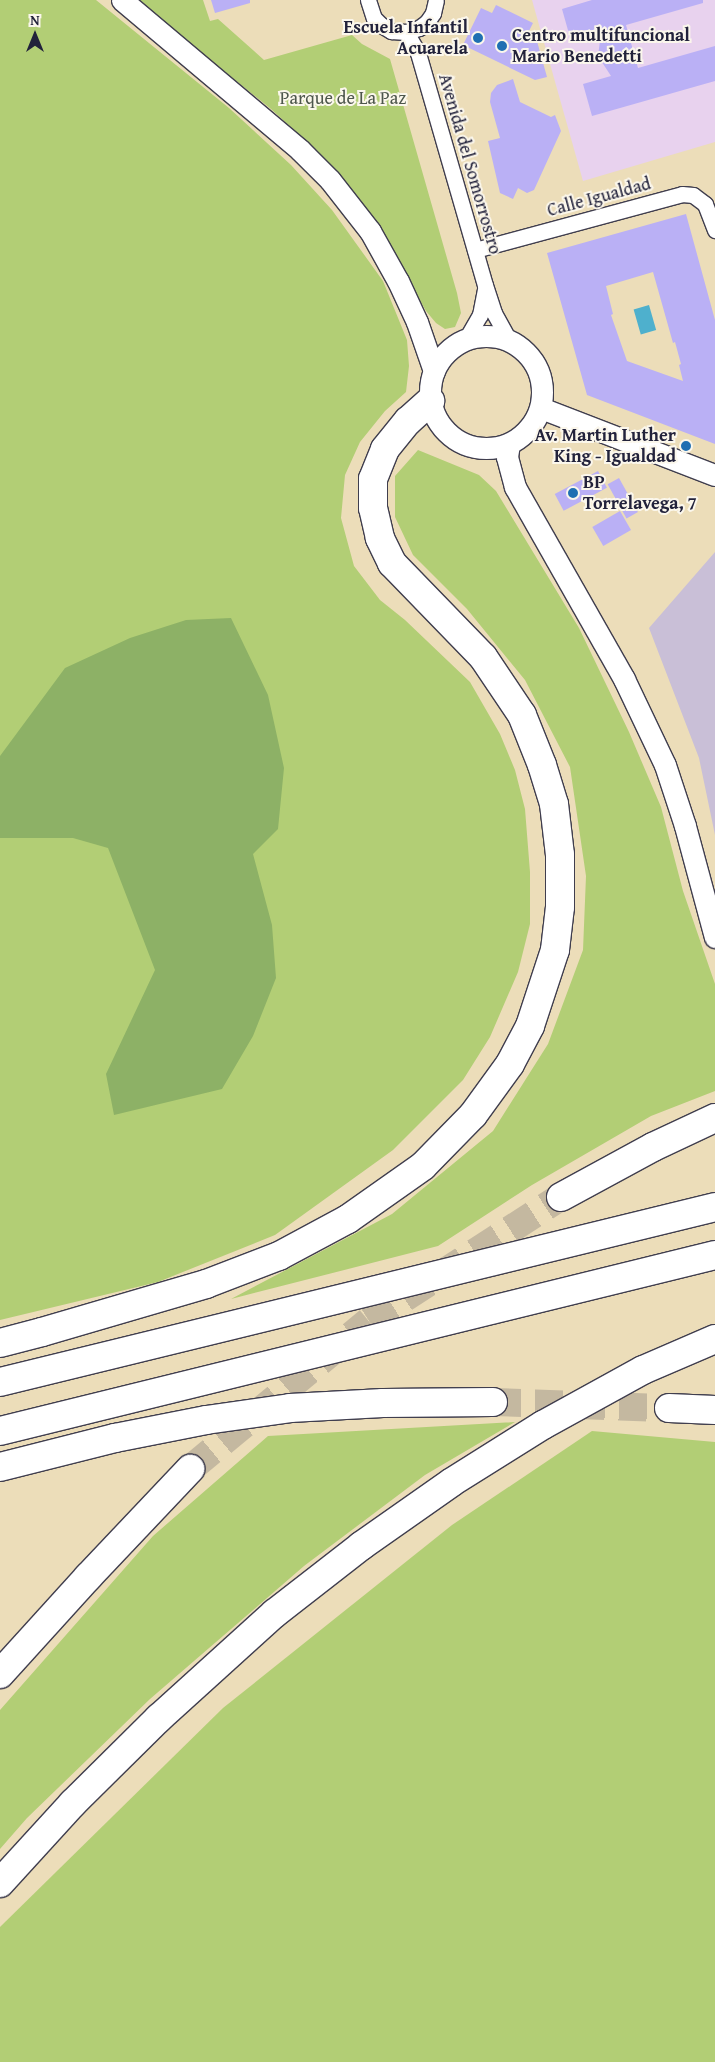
<!DOCTYPE html>
<style>
body{margin:0}
#map{position:relative;width:715px;height:2062px;overflow:hidden;background:#ecddb9;font-family:"Gentium Book Plus",serif}
div>[style]{position:absolute}
[style*='--x']{left:calc(var(--x)*1px);top:calc(var(--y)*1px);width:calc(var(--w)*1px);rotate:calc(var(--a)*1deg)}
.built>*{inset:0;background:#e8d2ee}
.industrial>*{inset:0;background:#c9bfd7}
.green>*{inset:0;background:#b2ce75}
.forest>*{inset:0;background:#8db166}
.water>*{inset:0;background:#4eb0cd;transform-origin:0 0}
.building>*{inset:0;background:#bab0f5;transform-origin:0 0}
.highway-tunnel>*{height:28px;margin-top:-14px;transform-origin:0;background:repeating-linear-gradient(90deg,#c4b8a0 0 28px,transparent 0 42px)}
.roads{filter:drop-shadow(1px 0 #403e4e) drop-shadow(-1px 0 #403e4e) drop-shadow(0 1px #403e4e) drop-shadow(0 -1px #403e4e)}
.street>*{height:15px;margin:-7.5px;padding:0 7.5px;transform-origin:7.5px;border-radius:7.5px;background:#fff}
.secondary>*{height:21px;margin:-10.5px;padding:0 10.5px;transform-origin:10.5px;border-radius:10.5px;background:#fff}
.secondary>.ring{margin:-10.5px;padding:0;box-sizing:content-box;background:none;border:21px solid #fff;border-radius:50%}
.highway>*{height:28px;margin:-14px;padding:0 14px;transform-origin:14px;border-radius:14px;background:#fff}
.dots>*{width:14px;height:14px;translate:-50% -50%;box-sizing:border-box;border:2px solid #fbf7ec;border-radius:50%}
span{translate:-50% -50%;white-space:nowrap;text-align:center;line-height:1.15;-webkit-text-stroke:4px #fbf7ec;paint-order:stroke}
.poi-label{font-size:18px;color:#22223b;font-weight:700}
.right{translate:-100% -50%;text-align:right}
.left{translate:0 -50%;text-align:left}
.park-label{font-size:18px;color:#4d564c}
.street-label{font-size:18px;color:#22223b}
.north{position:absolute;left:10px;top:10px;width:50px;height:50px;-webkit-text-stroke:4px #fbf7ec;paint-order:stroke;rotate:0deg;font-size:14px;font-weight:700;line-height:20px;text-align:center;color:#22223b}
.north::after{content:'';display:block;margin:auto;width:18px;height:22px;background:#22223b;clip-path:polygon(50% 0,100% 100%,50% 72%,0 100%)}
</style>
<div id="map">
<div class="built">
<div style="clip-path:polygon(532px 0,715px 0,715px 142px,583px 181px)"></div>
</div>
<div class="industrial">
<div style="clip-path:polygon(715px 552px,715px 835px,699px 758px,649px 628px)"></div>
</div>
<div class="green">
<div style="clip-path:polygon(0 0,96px 0,229px 108px,291px 165px,332px 210px,383px 281px,407px 340px,409px 366px,406px 392px,385px 411px,360px 442px,345px 475px,341px 518px,354px 566px,380px 600px,405px 620px,470px 682px,500px 734px,515px 770px,525px 809px,530px 872px,530px 924px,518px 972px,490px 1037px,463px 1080px,393px 1150px,275px 1235px,158px 1282px,0 1320px)"></div>
<div style="clip-path:polygon(136px 0,203px 0,210px 21px,218px 19px,264px 60px,352px 35px,362px 44px,390px 59px,457px 293px,461px 313px,455px 327px,445px 329px,436px 323px,426px 311px,390px 249px,340px 176px,319px 153px,271px 109px)"></div>
<div style="clip-path:polygon(418px 450px,479px 475px,496px 491px,579px 628px,629px 732px,661px 807px,683px 891px,715px 984px,715px 1091px,651px 1116px,532px 1185px,438px 1246px,231px 1299px,392px 1214px,493px 1131px,548px 1044px,583px 950px,586px 876px,570px 767px,525px 680px,467px 609px,413px 555px,395px 517px,395px 476px)"></div>
<div style="clip-path:polygon(515px 1422px,425px 1475px,304px 1566px,150px 1699px,27px 1818px,0 1849px,0 1710px,153px 1536px,268px 1436px)"></div>
<div style="clip-path:polygon(592px 1431px,715px 1442px,715px 2062px,0 2062px,0 1927px,223px 1708px,452px 1525px)"></div>
</div>
<div class="forest">
<div style="clip-path:polygon(231px 618px,268px 695px,284px 768px,278px 829px,253px 854px,272px 925px,276px 978px,253px 1036px,222px 1089px,114px 1115px,106px 1074px,155px 970px,108px 848px,73px 838px,0 838px,0 756px,65px 668px,130px 638px,186px 620px)"></div>
</div>
<div class="water">
<div style="left:649px;top:305px;width:26px;height:16px;rotate:74deg"></div>
</div>
<div class="building">
<div style="clip-path:polygon(211px 0,250px 0,250px 3px,215px 13px)"></div>
<div style="clip-path:polygon(592px 0,703px 0,703px 3px,626px 25px,638px 68px,715px 46px,715px 81px,592px 116px,583px 84px,611px 76px,598px 56px,601px 33px,571px 41px,562px 9px)"></div>
<div style="clip-path:polygon(496px 5px,533px 23px,529px 31px,535px 34px,547px 77px,535px 80px,463px 45px,481px 8px,492px 13px)"></div>
<div style="clip-path:polygon(513px 79px,520px 102px,551px 117px,555px 115px,561px 131px,534px 190px,527px 193px,518px 188px,513px 199px,500px 193px,488px 141px,500px 138px,490px 102px,491px 93px,497px 85px)"></div>
<div style="clip-path:polygon(evenodd,686px 214px,715px 320px,715px 444px,587px 395px,547px 253px,686px 214px,653px 272px,673px 343px,675px 342px,681px 364px,679px 365px,683px 381px,627px 361px,611px 315px,613px 314px,606px 286px,653px 272px)"></div>
<div style="left:598px;top:471px;width:19px;height:49px;rotate:62deg"></div>
<div style="left:619px;top:478px;width:39px;height:13px;rotate:61deg"></div>
<div style="left:620px;top:511px;width:22px;height:32px;rotate:60deg"></div>
</div>
<div class="highway-tunnel">
<div style="--x:493;--y:1402;--w:176;--a:2"></div>
<div style="--x:190;--y:1469;--w:232;--a:-39.6"></div>
<div style="--x:369;--y:1321;--w:229;--a:-32.9"></div>
</div>
<div class="roads">
<div class="street">
<div style="--x:368;--y:0;--w:19;--a:72"></div>
<div style="--x:374;--y:18;--w:10;--a:45"></div>
<div style="--x:381;--y:25;--w:12;--a:31"></div>
<div style="--x:391;--y:31;--w:15;--a:4"></div>
<div style="--x:406;--y:32;--w:14;--a:-17"></div>
<div style="--x:419;--y:28;--w:10;--a:-37"></div>
<div style="--x:427;--y:22;--w:11;--a:-56"></div>
<div style="--x:433;--y:13;--w:13;--a:-77"></div>
<div style="--x:406;--y:32;--w:24;--a:60"></div>
<div style="--x:418;--y:53;--w:241;--a:73.9"></div>
<div style="--x:485;--y:285;--w:29;--a:72"></div>
<div style="--x:494;--y:313;--w:31;--a:61"></div>
<div style="--x:475;--y:250;--w:214;--a:-15.1"></div>
<div style="--x:682;--y:194;--w:11;--a:5"></div>
<div style="--x:693;--y:195;--w:15;--a:37"></div>
<div style="--x:705;--y:204;--w:28;--a:69"></div>
<div style="--x:466;--y:339;--w:28;--a:-60"></div>
<div style="--x:480;--y:315;--w:26;--a:-79"></div>
</div>
<div class="secondary">
<div style="--x:122;--y:0;--w:233;--a:40.1"></div>
<div style="--x:300;--y:150;--w:42;--a:45"></div>
<div style="--x:330;--y:180;--w:65;--a:51.9"></div>
<div style="--x:370;--y:231;--w:57;--a:60.8"></div>
<div style="--x:398;--y:281;--w:45;--a:65.1"></div>
<div style="--x:417;--y:322;--w:52;--a:70.9"></div>
<div class="ring" style="left:430px;top:336px;width:91px;height:91px"></div>
<div style="--x:541;--y:408;--w:186;--a:21.1"></div>
<div style="--x:509;--y:444;--w:13;--a:99"></div>
<div style="--x:507;--y:457;--w:31;--a:75"></div>
<div style="--x:515;--y:487;--w:221;--a:60.4"></div>
<div style="--x:624;--y:679;--w:95;--a:64.5"></div>
<div style="--x:665;--y:765;--w:64;--a:71.8"></div>
<div style="--x:685;--y:826;--w:115;--a:74.9"></div>
</div>
<div class="highway">
<div style="--x:561;--y:1197;--w:105;--a:-28.5"></div>
<div style="--x:653;--y:1147;--w:68;--a:-25.1"></div>
<div style="--x:0;--y:1343;--w:43;--a:-14.7"></div>
<div style="--x:42;--y:1332;--w:171;--a:-16.3"></div>
<div style="--x:206;--y:1284;--w:78;--a:-21"></div>
<div style="--x:279;--y:1256;--w:78;--a:-28.2"></div>
<div style="--x:348;--y:1219;--w:92;--a:-35.2"></div>
<div style="--x:423;--y:1166;--w:71;--a:-45.6"></div>
<div style="--x:473;--y:1115;--w:63;--a:-54"></div>
<div style="--x:510;--y:1064;--w:43;--a:-62.2"></div>
<div style="--x:530;--y:1026;--w:80;--a:-71.8"></div>
<div style="--x:555;--y:950;--w:43;--a:-83.4"></div>
<div style="--x:560;--y:907;--w:52;--a:-90"></div>
<div style="--x:560;--y:855;--w:51;--a:-96.7"></div>
<div style="--x:554;--y:804;--w:41;--a:-107.1"></div>
<div style="--x:542;--y:765;--w:54;--a:-111.8"></div>
<div style="--x:522;--y:715;--w:70;--a:-123.9"></div>
<div style="--x:483;--y:657;--w:131;--a:-134.1"></div>
<div style="--x:392;--y:563;--w:28;--a:-116"></div>
<div style="--x:380;--y:538;--w:31;--a:-103"></div>
<div style="--x:373;--y:508;--w:29;--a:-90"></div>
<div style="--x:373;--y:479;--w:32;--a:-68"></div>
<div style="--x:385;--y:449;--w:36;--a:-51"></div>
<div style="--x:408;--y:421;--w:30;--a:-42"></div>
<div style="--x:0;--y:1382;--w:736;--a:-13.75"></div>
<div style="--x:669;--y:1408;--w:46;--a:2.5"></div>
<div style="--x:0;--y:1431;--w:736;--a:-13.83"></div>
<div style="--x:0;--y:1467;--w:119;--a:-14.2"></div>
<div style="--x:115;--y:1438;--w:93;--a:-11.2"></div>
<div style="--x:206;--y:1420;--w:85;--a:-8.1"></div>
<div style="--x:290;--y:1408;--w:93;--a:-3.1"></div>
<div style="--x:383;--y:1403;--w:110;--a:-0.5"></div>
<div style="--x:0;--y:1674;--w:131;--a:-47.8"></div>
<div style="--x:88;--y:1577;--w:149;--a:-46.6"></div>
<div style="--x:0;--y:1883;--w:108;--a:-47.6"></div>
<div style="--x:73;--y:1803;--w:121;--a:-44.7"></div>
<div style="--x:159;--y:1718;--w:156;--a:-42.2"></div>
<div style="--x:275;--y:1613;--w:109;--a:-37.9"></div>
<div style="--x:361;--y:1546;--w:111;--a:-35.1"></div>
<div style="--x:452;--y:1482;--w:107;--a:-32.1"></div>
<div style="--x:543;--y:1425;--w:114;--a:-28.8"></div>
<div style="--x:643;--y:1370;--w:78;--a:-23.3"></div>
</div>
</div>
<div class="dots">
<div style="left:478px;top:38px;background:#1f6fb2"></div>
<div style="left:502px;top:46px;background:#1f6fb2"></div>
<div style="left:686px;top:446px;background:#1f6fb2"></div>
<div style="left:573px;top:493px;background:#1f6fb2"></div>
</div>
<div class="poi-label">
<span class="right" style="left:468px;top:38px">Escuela Infantil<br>Acuarela</span>
<span class="left" style="left:512px;top:46px">Centro multifuncional<br>Mario Benedetti</span>
<span class="right" style="left:676px;top:446px">Av. Martin Luther<br>King - Igualdad</span>
<span class="left" style="left:583px;top:493px">BP<br>Torrelavega, 7</span>
</div>
<div class="park-label">
<span style="left:343px;top:98px">Parque de La Paz</span>
</div>
<div class="street-label">
<span style="left:470px;top:164px;rotate:74deg">Avenida del Somorrostro</span>
<span style="left:599px;top:197px;rotate:-15deg">Calle Igualdad</span>
</div>
<div class="north">N</div>
</div>
